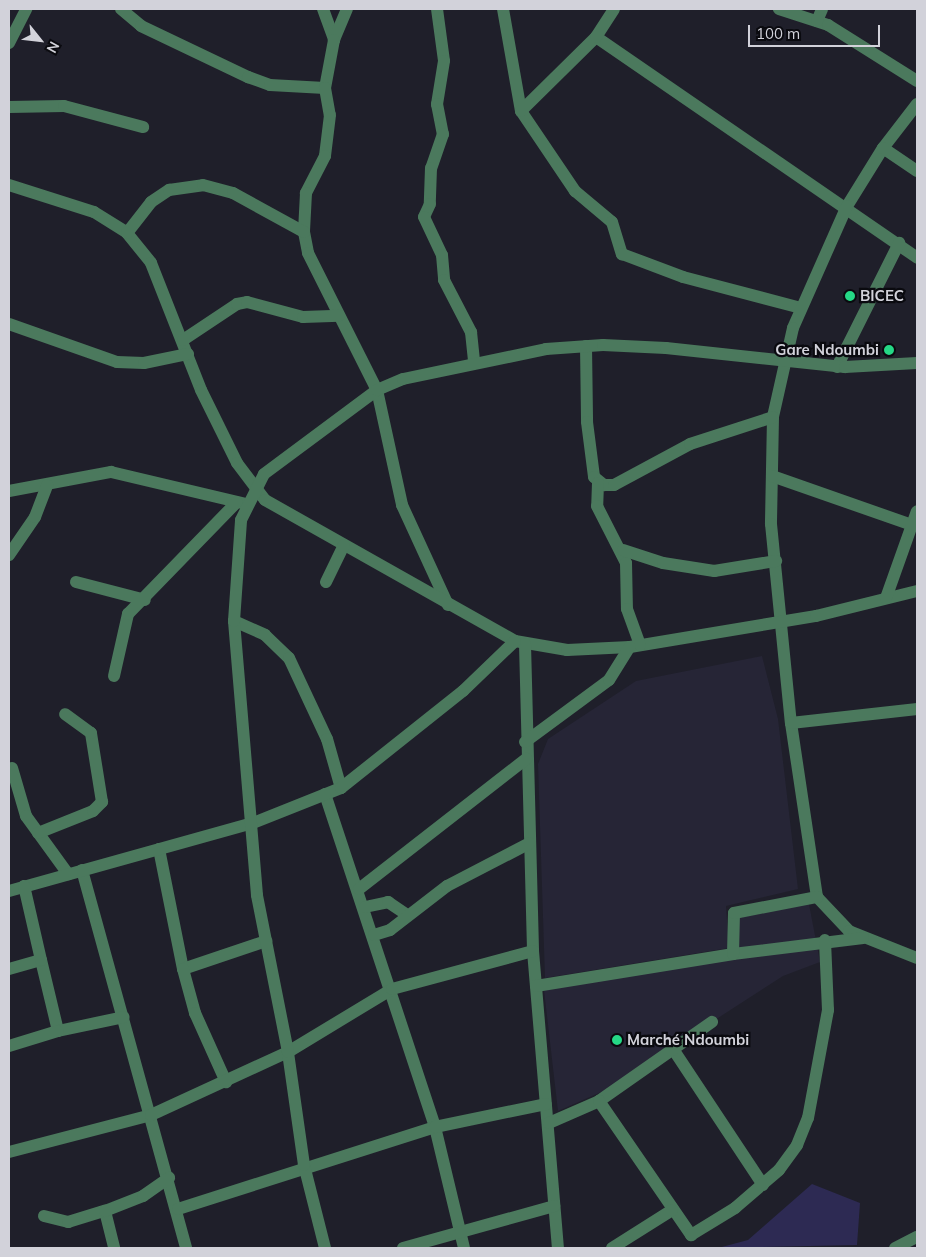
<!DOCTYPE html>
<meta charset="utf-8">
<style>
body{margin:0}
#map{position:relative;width:926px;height:1257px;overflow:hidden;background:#1f1f2a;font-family:Mulish,sans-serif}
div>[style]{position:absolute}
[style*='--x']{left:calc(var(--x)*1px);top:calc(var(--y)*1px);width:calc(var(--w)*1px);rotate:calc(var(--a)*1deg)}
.built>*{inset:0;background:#262536}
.green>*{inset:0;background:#2d2a53}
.minor>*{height:12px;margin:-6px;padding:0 6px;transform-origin:6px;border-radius:6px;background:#4b795d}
.dots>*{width:14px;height:14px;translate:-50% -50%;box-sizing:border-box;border:2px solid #0a0a0f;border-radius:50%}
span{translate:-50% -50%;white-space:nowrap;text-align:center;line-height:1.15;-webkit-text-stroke:4.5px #0a0a0f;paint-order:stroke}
.poi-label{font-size:15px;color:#d2d2da;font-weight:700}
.left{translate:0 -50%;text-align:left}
.right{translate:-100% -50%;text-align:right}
.frame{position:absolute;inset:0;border:10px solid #d2d2da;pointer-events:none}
.north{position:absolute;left:15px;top:15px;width:50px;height:50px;-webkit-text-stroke:4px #0a0a0f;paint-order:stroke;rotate:119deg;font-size:14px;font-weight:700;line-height:20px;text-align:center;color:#d2d2da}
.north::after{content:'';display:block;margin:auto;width:18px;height:22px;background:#d2d2da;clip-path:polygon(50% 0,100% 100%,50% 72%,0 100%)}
.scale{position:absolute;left:748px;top:25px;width:132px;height:22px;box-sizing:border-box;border:2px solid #d2d2da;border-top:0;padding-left:6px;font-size:15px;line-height:18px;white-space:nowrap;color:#d2d2da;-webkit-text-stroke:4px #0a0a0f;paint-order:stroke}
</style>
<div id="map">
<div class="built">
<div style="clip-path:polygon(762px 656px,778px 719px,798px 889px,726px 906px,729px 948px,545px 978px,538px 764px,548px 739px,636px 681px)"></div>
<div style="clip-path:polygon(809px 904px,820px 962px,783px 976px,608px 1089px,558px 1111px,544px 990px,736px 958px,733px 919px)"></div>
</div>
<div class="green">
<div style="clip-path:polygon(812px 1184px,860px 1203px,857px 1245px,718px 1248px,748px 1240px)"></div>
</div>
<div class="minor">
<div style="--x:121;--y:9;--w:26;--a:40"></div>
<div style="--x:141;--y:26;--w:119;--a:25.5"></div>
<div style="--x:248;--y:77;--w:23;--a:20"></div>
<div style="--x:270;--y:85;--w:55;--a:3.1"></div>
<div style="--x:323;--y:9;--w:33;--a:70"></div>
<div style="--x:347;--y:9;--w:34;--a:113"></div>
<div style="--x:334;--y:40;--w:49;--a:100.6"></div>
<div style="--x:325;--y:88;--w:27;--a:80"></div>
<div style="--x:330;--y:115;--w:41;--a:97"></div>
<div style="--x:325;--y:156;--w:42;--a:117.2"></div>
<div style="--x:306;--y:193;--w:39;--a:93"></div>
<div style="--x:304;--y:232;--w:21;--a:79"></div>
<div style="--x:308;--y:253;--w:153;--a:63.3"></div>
<div style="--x:377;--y:390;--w:118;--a:77.7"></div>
<div style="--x:402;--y:505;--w:110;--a:65.3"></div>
<div style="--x:437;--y:9;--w:52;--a:82.3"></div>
<div style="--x:444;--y:61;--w:44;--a:99.2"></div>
<div style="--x:437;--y:104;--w:31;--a:79"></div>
<div style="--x:443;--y:134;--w:36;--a:109"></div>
<div style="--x:431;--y:168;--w:36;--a:92"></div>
<div style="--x:430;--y:204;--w:14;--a:115"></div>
<div style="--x:424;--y:217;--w:42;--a:64.7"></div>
<div style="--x:442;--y:255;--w:25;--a:85"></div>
<div style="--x:444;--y:280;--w:59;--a:62.6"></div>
<div style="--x:471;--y:332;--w:31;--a:84"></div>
<div style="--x:503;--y:9;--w:104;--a:80"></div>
<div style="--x:521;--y:111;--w:97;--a:56"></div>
<div style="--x:575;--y:191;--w:48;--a:40"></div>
<div style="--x:612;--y:222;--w:34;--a:73"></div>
<div style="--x:622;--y:254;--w:65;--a:20.7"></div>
<div style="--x:683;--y:277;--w:122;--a:14.7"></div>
<div style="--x:779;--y:9;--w:52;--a:18.1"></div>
<div style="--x:828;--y:25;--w:105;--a:32.2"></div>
<div style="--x:817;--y:21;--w:13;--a:-67"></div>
<div style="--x:596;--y:37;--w:390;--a:34.5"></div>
<div style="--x:9;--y:43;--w:38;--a:-63"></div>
<div style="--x:917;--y:104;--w:56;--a:127.7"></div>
<div style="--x:883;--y:148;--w:68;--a:121.8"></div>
<div style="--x:847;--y:206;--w:133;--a:113.9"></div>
<div style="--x:793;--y:328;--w:91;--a:102.7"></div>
<div style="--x:773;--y:417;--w:107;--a:91.1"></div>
<div style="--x:771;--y:524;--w:200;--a:84.3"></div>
<div style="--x:791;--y:723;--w:176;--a:81.5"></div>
<div style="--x:817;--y:897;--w:47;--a:46.7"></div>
<div style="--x:849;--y:931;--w:73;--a:21.7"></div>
<div style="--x:9;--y:107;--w:55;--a:-1"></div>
<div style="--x:64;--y:106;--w:82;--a:14.9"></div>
<div style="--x:521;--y:111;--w:105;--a:-44.6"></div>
<div style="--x:596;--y:37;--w:33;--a:-57"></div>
<div style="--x:883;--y:148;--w:41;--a:34.1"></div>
<div style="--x:9;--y:185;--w:89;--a:17.6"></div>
<div style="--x:94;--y:212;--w:39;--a:32"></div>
<div style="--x:127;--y:233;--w:38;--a:51"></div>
<div style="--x:151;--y:263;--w:136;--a:68.5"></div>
<div style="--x:201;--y:390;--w:81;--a:63.7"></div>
<div style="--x:237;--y:463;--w:46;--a:52.9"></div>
<div style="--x:265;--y:500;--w:287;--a:29.4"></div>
<div style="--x:515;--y:641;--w:53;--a:9.8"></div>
<div style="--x:567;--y:650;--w:63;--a:-2.7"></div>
<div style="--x:630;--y:647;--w:189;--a:-9.5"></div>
<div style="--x:816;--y:616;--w:104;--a:-13.9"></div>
<div style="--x:127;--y:233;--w:39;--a:-52"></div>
<div style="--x:151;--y:202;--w:22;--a:-34"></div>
<div style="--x:169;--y:190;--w:34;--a:-8"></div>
<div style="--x:203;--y:185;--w:31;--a:15"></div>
<div style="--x:233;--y:193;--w:81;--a:28.8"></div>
<div style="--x:9;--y:324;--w:114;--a:19.4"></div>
<div style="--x:117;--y:362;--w:27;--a:2"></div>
<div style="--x:144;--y:363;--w:45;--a:-11.6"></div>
<div style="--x:183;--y:340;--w:65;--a:-33.7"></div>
<div style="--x:237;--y:304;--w:10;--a:-11"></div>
<div style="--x:247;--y:302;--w:58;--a:15"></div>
<div style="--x:303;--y:317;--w:36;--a:-2"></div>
<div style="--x:586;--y:346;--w:76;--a:89.2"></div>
<div style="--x:587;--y:422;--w:55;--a:82.7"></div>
<div style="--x:594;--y:477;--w:13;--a:39"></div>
<div style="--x:604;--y:485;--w:10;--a:0"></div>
<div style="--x:614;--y:485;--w:86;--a:-28.3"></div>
<div style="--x:690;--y:444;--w:87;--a:-18"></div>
<div style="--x:837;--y:367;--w:139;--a:-63.4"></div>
<div style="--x:772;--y:476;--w:148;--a:19.3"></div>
<div style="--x:598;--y:483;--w:23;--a:92"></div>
<div style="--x:597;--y:506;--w:64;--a:63"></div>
<div style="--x:626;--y:563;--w:46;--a:88.8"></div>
<div style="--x:627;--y:609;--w:38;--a:70"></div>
<div style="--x:9;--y:491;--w:104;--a:-10.6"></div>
<div style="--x:111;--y:472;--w:139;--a:13.3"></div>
<div style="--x:623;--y:550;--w:42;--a:18"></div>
<div style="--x:663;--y:563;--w:52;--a:8.9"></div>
<div style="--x:714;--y:571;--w:63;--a:-9.2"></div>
<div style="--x:9;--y:555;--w:46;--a:-55.6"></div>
<div style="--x:35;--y:517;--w:34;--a:-69"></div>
<div style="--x:76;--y:582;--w:71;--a:14.6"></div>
<div style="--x:326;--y:582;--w:41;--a:-64.1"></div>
<div style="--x:886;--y:598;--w:92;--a:-70.4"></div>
<div style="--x:234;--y:621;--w:34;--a:24"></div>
<div style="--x:265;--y:635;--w:33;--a:44"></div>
<div style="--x:289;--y:658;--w:89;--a:64.9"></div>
<div style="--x:327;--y:739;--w:51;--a:74.1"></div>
<div style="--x:525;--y:644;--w:307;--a:88.5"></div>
<div style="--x:533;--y:951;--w:298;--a:85.2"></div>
<div style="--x:114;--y:676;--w:64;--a:-77.3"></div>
<div style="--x:128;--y:614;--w:156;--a:-45.8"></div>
<div style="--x:791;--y:723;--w:127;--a:-6.3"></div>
<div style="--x:525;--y:742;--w:104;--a:-36.4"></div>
<div style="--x:609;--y:680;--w:39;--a:-58"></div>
<div style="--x:12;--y:768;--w:50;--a:73.7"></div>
<div style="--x:26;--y:816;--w:72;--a:54.1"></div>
<div style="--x:325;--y:794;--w:351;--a:71.7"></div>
<div style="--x:435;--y:1127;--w:124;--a:76.5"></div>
<div style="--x:38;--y:833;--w:59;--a:-21.8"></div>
<div style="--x:93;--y:811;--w:13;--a:-45"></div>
<div style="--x:102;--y:802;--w:70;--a:-99.1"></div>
<div style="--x:91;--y:733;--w:32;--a:-144"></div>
<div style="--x:159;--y:849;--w:122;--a:78.7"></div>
<div style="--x:183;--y:969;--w:88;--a:-18.6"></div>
<div style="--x:82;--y:870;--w:392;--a:74.6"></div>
<div style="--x:359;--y:889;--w:212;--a:-37.9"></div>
<div style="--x:9;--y:891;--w:253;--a:-15.6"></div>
<div style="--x:253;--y:823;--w:95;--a:-21.7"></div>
<div style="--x:341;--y:788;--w:156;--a:-38.5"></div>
<div style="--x:463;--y:691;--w:72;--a:-43.9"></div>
<div style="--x:365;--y:907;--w:24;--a:-12"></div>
<div style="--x:388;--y:902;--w:23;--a:34"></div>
<div style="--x:374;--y:935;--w:17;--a:-17"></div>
<div style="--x:390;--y:930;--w:72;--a:-37.7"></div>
<div style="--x:447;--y:886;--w:93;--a:-27.4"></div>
<div style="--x:733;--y:954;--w:131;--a:-7"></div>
<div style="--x:41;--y:960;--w:73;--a:76.5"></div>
<div style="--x:58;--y:1031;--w:67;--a:-12"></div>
<div style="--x:9;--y:969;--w:33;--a:-16"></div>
<div style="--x:41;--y:960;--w:76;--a:-102.9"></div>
<div style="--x:183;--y:969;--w:46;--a:74.7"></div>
<div style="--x:195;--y:1013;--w:76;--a:65.8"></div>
<div style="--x:536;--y:986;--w:200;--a:-9.2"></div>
<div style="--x:733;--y:954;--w:41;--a:-88.6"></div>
<div style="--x:734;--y:913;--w:85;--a:-10.9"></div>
<div style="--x:9;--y:1046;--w:51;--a:-17"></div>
<div style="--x:673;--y:1049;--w:163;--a:56.5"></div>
<div style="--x:599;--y:1101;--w:138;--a:-35"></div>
<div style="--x:549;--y:1123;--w:55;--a:-23.7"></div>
<div style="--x:599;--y:1101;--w:163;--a:55.5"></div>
<div style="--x:691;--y:1235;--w:52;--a:-31.5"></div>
<div style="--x:735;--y:1208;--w:58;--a:-40.8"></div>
<div style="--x:779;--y:1170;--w:31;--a:-54"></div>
<div style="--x:797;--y:1145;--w:29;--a:-68"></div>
<div style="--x:808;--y:1118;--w:110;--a:-79.5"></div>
<div style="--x:828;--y:1010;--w:70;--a:-92.5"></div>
<div style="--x:9;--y:1152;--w:147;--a:-14.6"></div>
<div style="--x:151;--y:1115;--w:151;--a:-24.7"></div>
<div style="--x:288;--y:1052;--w:122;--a:-31.2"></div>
<div style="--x:392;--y:989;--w:146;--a:-15.1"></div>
<div style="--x:178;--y:1209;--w:270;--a:-17.7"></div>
<div style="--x:435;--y:1127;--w:113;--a:-11.7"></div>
<div style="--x:105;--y:1211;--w:38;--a:76"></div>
<div style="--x:44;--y:1216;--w:25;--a:14"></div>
<div style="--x:68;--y:1222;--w:39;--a:-17"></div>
<div style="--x:105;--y:1211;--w:41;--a:-21.5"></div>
<div style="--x:143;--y:1196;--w:32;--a:-35"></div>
<div style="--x:325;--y:1248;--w:86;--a:-104.2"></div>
<div style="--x:304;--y:1165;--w:114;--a:-98.1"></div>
<div style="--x:288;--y:1052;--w:160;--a:-101.2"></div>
<div style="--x:257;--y:895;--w:275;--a:-94.8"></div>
<div style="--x:234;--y:621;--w:101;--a:-86"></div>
<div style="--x:241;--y:520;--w:51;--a:-63.4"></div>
<div style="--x:264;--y:474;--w:141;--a:-36.6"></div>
<div style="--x:377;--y:390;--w:28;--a:-23"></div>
<div style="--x:403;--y:379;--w:146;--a:-11.8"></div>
<div style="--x:546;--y:349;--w:57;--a:-4"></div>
<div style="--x:603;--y:345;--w:63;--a:2.7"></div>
<div style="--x:666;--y:348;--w:180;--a:6.1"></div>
<div style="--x:845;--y:367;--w:72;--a:-3.2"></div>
<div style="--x:403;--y:1248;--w:157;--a:-15.5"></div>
<div style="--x:612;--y:1248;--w:71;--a:-32.3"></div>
<div style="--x:895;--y:1248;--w:25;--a:-27"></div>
</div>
<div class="dots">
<div style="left:850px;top:296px;background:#25d886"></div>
<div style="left:889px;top:350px;background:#25d886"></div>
<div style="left:617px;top:1040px;background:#25d886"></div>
</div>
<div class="poi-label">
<span class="left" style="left:860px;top:296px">BICEC</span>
<span class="right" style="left:879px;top:350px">Gare Ndoumbi</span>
<span class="left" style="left:627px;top:1040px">Marché Ndoumbi</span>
</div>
<div class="frame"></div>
<div class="north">N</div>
<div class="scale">100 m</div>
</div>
